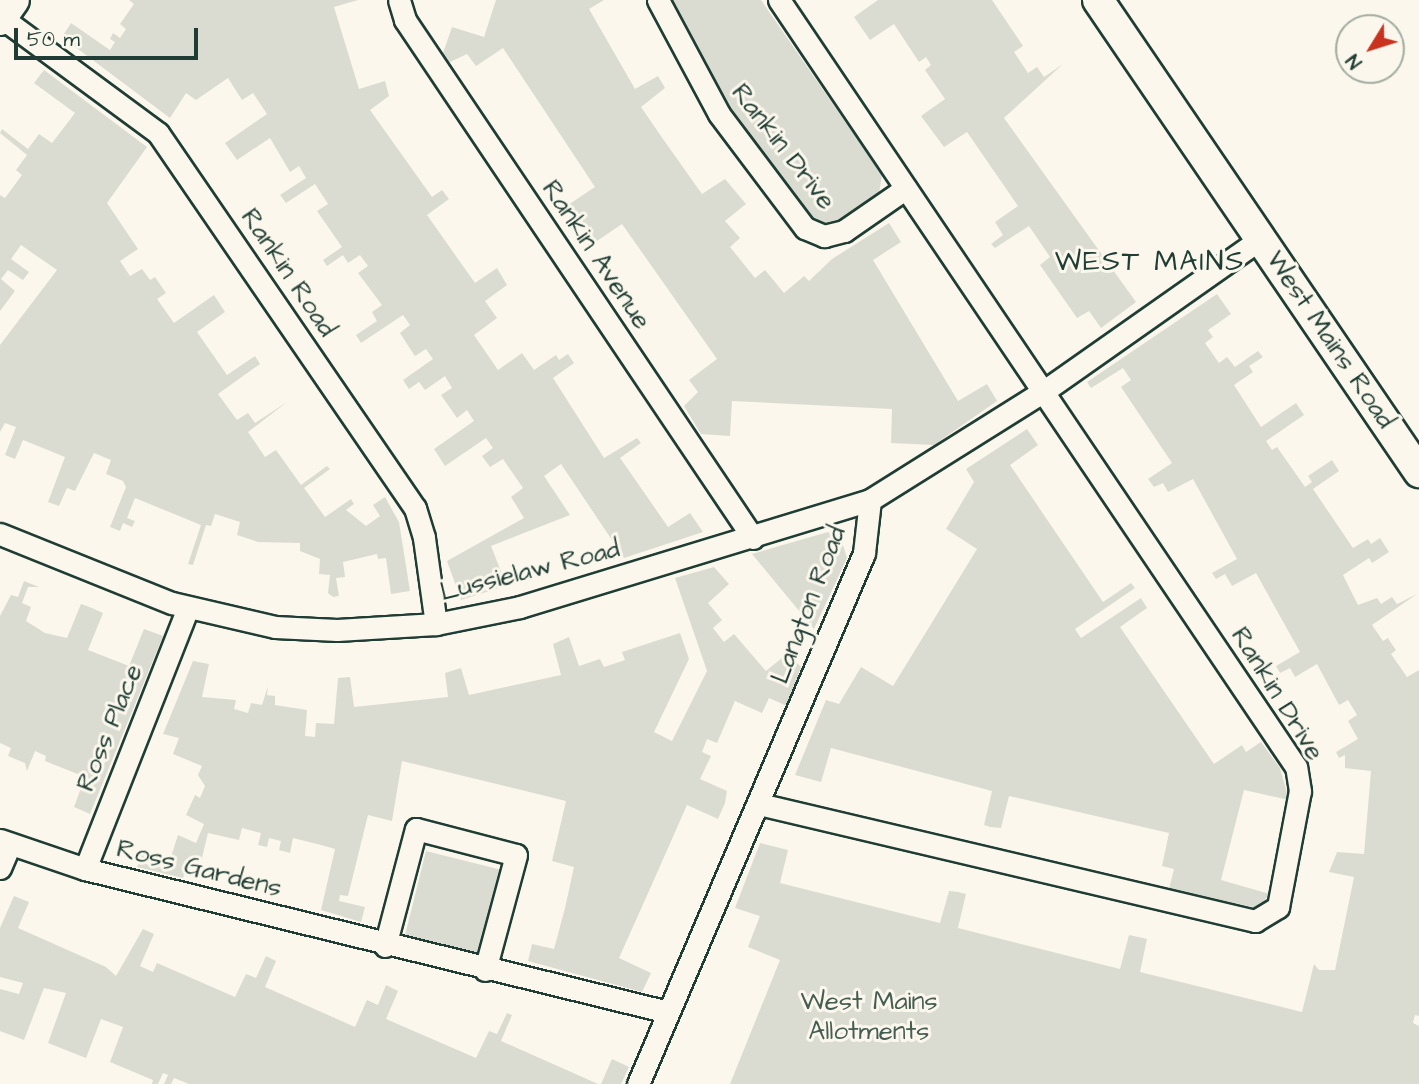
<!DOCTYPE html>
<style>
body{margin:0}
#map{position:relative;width:1419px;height:1084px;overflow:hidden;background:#fbf7ec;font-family:"Architects Daughter",sans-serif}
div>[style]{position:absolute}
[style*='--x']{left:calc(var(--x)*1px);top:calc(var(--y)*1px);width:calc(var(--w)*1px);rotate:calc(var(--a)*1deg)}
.green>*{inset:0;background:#dbdcd1;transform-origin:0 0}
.roads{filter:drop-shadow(2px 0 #1f3d34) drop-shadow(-2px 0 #1f3d34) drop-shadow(0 2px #1f3d34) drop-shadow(0 -2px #1f3d34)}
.street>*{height:21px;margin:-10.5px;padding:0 10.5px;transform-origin:10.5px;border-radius:10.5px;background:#fbf7ec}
.secondary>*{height:30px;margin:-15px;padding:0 15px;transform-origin:15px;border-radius:15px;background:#fbf7ec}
span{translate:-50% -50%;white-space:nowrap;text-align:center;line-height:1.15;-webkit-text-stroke:6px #fbf7ec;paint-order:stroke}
.street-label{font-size:26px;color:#1f3d34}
.park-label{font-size:26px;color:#455d53}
.neighbourhood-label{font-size:28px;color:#1f3d34;letter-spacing:2px}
.north{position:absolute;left:1335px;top:14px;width:70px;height:70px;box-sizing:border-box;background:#fbf7ec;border:2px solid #a3ada2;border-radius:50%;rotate:232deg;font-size:19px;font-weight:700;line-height:28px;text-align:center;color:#1f3d34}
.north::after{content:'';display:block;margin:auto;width:24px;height:32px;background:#c8321e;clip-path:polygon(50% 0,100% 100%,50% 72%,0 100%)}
.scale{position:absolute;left:14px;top:28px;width:184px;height:32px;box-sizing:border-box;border:4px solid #1f3d34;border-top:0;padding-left:9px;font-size:21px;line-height:24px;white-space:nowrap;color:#1f3d34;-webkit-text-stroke:5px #fbf7ec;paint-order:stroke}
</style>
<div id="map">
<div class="green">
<div style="clip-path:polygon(129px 0,358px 0,334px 7px,359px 89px,385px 81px,389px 96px,370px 110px,432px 197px,442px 190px,449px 199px,427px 215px,475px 283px,497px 268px,507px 285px,485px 301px,497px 318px,474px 335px,498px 370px,522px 353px,534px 370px,556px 355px,559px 360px,568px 354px,574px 363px,553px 378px,604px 458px,637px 438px,641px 443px,620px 458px,632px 475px,668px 527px,690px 513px,703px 532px,624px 558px,561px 464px,544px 476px,570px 515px,491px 546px,504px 579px,497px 582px,499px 588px,461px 600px,447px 561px,524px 518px,511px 497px,523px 488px,503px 459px,490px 467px,482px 456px,493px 448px,486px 438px,445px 466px,434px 449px,474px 421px,467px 410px,457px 418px,441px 395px,452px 388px,445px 376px,425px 390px,419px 382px,409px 389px,403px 380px,433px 359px,426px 349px,415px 356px,407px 344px,400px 333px,410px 325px,403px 315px,361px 343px,356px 335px,377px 321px,372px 312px,382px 305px,358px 273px,368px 266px,360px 255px,348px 263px,343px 255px,327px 266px,323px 260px,342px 247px,317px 211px,328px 204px,315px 184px,286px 203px,280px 195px,306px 178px,299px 166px,290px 172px,270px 138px,237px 160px,225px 143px,267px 114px,253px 93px,242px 100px,228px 78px,196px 100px,186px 93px,170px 118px,62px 37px,71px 23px,110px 50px,115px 42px,110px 39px,113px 33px,120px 38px,126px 29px,120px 24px,134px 4px)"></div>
<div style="clip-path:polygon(496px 0,604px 0,589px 9px,635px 89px,658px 76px,665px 88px,641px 107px,663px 139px,702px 194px,725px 179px,746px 204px,725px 221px,740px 238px,730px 247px,755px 278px,765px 270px,784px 293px,804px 276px,809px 281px,832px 259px,889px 223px,901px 242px,873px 260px,958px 401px,987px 384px,997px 401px,934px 445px,891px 443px,892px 409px,732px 401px,730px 436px,701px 434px,684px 406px,698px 392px,689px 380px,717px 359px,622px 224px,594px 243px,568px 205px,595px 187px,503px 48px,476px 66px,467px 54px,448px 63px,443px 53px,452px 27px,484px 37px)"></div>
<div style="clip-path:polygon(669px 0,761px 0,882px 175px,879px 194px,836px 224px,826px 227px,811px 221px,724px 101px)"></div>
<div style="clip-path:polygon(878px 0,992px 0,1023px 46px,1014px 52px,1028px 73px,1037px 67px,1044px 77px,1063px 64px,1004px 118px,1136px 302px,1101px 328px,1089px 311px,1077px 318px,1040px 265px,1050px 257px,1029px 226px,995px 248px,991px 244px,1003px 235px,995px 222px,1018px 206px,967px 132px,944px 147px,921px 116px,945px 99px,925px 70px,931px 65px,926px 57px,919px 62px,894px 24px,870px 40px,854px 17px)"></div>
<div style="clip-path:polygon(44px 70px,147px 147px,107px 203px,138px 249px,120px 261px,130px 276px,142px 269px,150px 280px,155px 277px,166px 293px,157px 299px,174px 323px,214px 295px,225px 312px,197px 332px,227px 375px,255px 356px,260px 364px,218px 394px,237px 420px,248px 413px,255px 423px,287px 402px,248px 432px,265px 457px,276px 450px,301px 485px,327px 466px,330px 469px,304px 488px,325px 517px,351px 499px,354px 504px,346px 510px,366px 526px,380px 516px,373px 505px,385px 497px,399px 522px,410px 591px,391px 594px,386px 558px,378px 559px,377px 554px,343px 562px,345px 577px,336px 578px,339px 596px,333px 597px,328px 593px,330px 575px,319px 574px,320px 559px,300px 551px,300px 543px,258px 542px,237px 535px,240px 522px,215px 514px,211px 526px,206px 525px,193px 565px,188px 564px,201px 525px,135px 498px,127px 518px,135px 521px,132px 527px,123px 523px,120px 531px,110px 527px,126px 487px,123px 481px,106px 474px,111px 460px,94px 453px,75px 491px,67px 488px,59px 506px,48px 502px,65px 457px,23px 440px,15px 459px,5px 455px,16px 427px,5px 423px,0 432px,0 345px,57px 270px,21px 245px,11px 259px,29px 272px,23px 280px,8px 270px,1px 279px,15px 291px,0 311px,0 195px,5px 198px,22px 175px,16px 170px,27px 155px,0 133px,2px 129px,28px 149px,39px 134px,52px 143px,75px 113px,34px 83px)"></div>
<div style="clip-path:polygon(1217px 294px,1231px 314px,1208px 330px,1213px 337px,1205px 343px,1219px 363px,1227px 357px,1235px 367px,1258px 351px,1263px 357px,1249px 366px,1253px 372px,1234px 385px,1261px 427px,1296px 403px,1304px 415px,1266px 441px,1272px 450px,1277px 447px,1305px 487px,1312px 482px,1308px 476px,1332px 460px,1339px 471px,1313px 489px,1353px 548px,1368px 539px,1371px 544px,1380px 538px,1389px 552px,1372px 563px,1369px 558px,1343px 575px,1358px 605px,1377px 598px,1381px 604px,1392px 597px,1397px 604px,1417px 594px,1372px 625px,1383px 641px,1388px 638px,1391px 643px,1396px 650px,1391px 654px,1407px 677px,1419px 670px,1419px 1016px,1415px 1015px,1413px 1023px,1419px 1026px,1419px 1084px,730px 1084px,780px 960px,748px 947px,760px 916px,735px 908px,760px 843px,788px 850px,780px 883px,940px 923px,949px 891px,958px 892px,966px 894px,958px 928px,1120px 969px,1129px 935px,1147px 939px,1140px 972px,1302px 1012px,1314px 964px,1319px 970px,1335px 970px,1354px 877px,1329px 872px,1337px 852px,1364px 854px,1371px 771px,1345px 768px,1345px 755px,1339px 758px,1336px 752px,1358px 739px,1348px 721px,1357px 715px,1348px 700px,1339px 705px,1317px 664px,1295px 677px,1290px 668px,1280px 673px,1276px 666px,1300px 652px,1256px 573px,1232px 586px,1225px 574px,1216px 579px,1212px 573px,1237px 559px,1193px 479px,1168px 492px,1163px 483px,1154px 487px,1148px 479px,1172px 463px,1121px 387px,1131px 380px,1123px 368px,1091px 388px,1087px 382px)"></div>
<div style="clip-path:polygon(1027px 429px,1038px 445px,1010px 465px,1103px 602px,1131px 583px,1135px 588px,1075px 629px,1081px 638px,1141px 598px,1147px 608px,1120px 627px,1214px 764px,1242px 745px,1246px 752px,1261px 742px,1280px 768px,1289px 800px,1244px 790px,1221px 880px,1270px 894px,1258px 908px,1169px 889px,1174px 869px,1162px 866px,1169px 833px,1009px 796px,1001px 828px,990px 827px,984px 825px,992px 791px,831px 748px,821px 782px,795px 775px,826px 700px,839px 704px,861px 667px,893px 686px,977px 549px,946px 529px,974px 482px,966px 469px)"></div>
<div style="clip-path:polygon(828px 532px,843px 545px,847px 558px,814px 629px,752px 554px)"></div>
<div style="clip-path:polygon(714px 567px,729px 584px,708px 603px,722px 620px,713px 628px,724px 642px,734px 634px,766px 671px,788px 653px,801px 667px,787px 706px,769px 698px,762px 713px,735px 701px,717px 743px,707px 739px,702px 752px,711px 756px,700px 779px,727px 791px,725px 803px,718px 819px,687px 805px,653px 882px,619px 958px,651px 973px,642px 992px,528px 961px,532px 944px,554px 949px,565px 908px,574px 867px,552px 861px,566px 801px,402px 761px,392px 821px,368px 815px,348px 896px,340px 895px,339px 901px,365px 907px,361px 922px,321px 910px,335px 849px,321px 845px,293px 838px,290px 853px,279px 850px,281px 841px,269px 838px,267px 847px,258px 845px,261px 833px,242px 828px,239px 840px,208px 833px,201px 862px,190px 860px,183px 878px,137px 867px,142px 855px,168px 866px,178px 835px,196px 843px,204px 824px,186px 815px,195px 795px,200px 798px,205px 786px,198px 775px,202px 766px,173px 754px,179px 738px,163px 734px,193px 661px,209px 664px,202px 697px,236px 700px,234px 709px,248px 713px,251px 703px,262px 705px,268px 686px,267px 695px,275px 696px,275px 705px,307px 710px,305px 736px,315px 737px,316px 723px,334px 724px,338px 678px,350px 677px,354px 707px,448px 697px,445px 673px,461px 668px,469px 695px,561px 675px,553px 644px,569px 637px,579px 666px,600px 659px,604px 667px,625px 660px,622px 652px,680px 633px,689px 659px,654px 732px,672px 741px,707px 671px,675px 578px)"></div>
<div style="clip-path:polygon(24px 581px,39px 587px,28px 587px,22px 603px,31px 607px,26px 621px,45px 633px,67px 638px,81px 604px,92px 608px,103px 613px,88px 650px,129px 666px,144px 629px,163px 636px,90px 814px,74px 807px,85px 777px,45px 761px,46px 756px,35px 751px,27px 771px,25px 763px,8px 756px,11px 748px,0 743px,0 616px,11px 595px,18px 597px)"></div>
<div style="left:426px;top:851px;width:76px;height:88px;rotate:14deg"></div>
<div style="clip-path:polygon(14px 896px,29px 902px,18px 928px,106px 967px,116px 976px,143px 929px,154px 934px,140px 966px,153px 972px,157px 963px,235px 997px,246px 974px,256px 978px,266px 956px,276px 961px,265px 987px,355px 1027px,367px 1000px,378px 1005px,386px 985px,398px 991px,386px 1019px,476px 1058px,489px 1031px,497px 1034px,507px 1013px,512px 1015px,501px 1041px,598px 1084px,189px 1084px,174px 1078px,171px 1084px,164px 1084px,168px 1075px,163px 1073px,158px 1084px,152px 1084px,153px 1080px,110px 1062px,123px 1027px,101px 1019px,86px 1058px,48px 1043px,66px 993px,44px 988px,24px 1040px,0 1031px,0 989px,19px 994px,23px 983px,0 977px,0 928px)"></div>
<div style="clip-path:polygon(612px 1059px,629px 1067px,621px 1084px,601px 1084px)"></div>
</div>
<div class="roads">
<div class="street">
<div style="--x:399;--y:0;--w:21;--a:73"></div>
<div style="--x:405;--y:20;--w:624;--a:56.11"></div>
<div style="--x:658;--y:0;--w:129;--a:61.8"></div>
<div style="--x:719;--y:114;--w:143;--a:53"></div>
<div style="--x:805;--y:228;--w:21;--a:23"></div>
<div style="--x:824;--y:236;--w:21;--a:-14"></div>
<div style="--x:844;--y:231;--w:75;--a:-34.7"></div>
<div style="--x:2;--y:18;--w:194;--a:36.4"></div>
<div style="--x:158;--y:133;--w:455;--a:55.6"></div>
<div style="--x:415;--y:508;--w:31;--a:73"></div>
<div style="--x:424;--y:538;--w:87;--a:82.1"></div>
<div style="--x:0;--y:534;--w:185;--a:21.9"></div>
<div style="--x:172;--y:603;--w:106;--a:13.1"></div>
<div style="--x:275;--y:627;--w:62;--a:2.8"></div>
<div style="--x:337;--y:630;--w:99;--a:-3.5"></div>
<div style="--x:436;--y:624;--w:86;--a:-11.4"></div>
<div style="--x:520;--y:607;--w:366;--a:-17"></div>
<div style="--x:870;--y:500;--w:205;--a:-32.1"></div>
<div style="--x:1044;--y:391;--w:266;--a:-35.1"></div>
<div style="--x:759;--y:804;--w:510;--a:13.27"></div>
<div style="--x:1255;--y:921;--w:27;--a:-31"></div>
<div style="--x:1278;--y:907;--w:118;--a:-79.3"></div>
<div style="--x:1300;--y:791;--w:24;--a:-99"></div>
<div style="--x:1296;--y:767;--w:925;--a:-123.98"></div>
<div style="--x:0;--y:840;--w:90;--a:18.8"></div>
<div style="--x:85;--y:869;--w:600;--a:13.78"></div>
<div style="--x:0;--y:868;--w:26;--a:-67"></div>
<div style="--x:85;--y:869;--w:281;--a:-68.5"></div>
<div style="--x:385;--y:946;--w:121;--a:-75.2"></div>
<div style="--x:416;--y:829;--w:103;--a:14.6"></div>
<div style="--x:516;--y:855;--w:119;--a:105.1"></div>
<div style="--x:638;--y:1084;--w:577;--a:-66.94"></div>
<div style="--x:864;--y:553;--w:53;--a:-83.5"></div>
</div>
<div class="secondary">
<div style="--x:1098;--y:0;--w:571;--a:55.78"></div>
<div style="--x:0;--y:20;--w:24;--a:-55"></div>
</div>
</div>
<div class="street-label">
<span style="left:783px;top:147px;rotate:52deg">Rankin Drive</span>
<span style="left:596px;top:255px;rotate:56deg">Rankin Avenue</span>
<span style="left:288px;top:273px;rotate:56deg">Rankin Road</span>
<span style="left:1330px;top:340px;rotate:56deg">West Mains Road</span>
<span style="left:530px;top:571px;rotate:-14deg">Lussielaw Road</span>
<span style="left:809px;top:605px;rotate:-69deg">Langton Road</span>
<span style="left:1277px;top:694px;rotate:58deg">Rankin Drive</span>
<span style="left:110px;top:728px;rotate:-68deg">Ross Place</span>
<span style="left:199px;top:869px;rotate:14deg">Ross Gardens</span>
</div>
<div class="park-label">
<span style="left:869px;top:1017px">West Mains<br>Allotments</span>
</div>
<div class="neighbourhood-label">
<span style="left:1150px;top:262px">WEST MAINS</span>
</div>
<div class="north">N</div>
<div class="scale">50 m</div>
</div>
